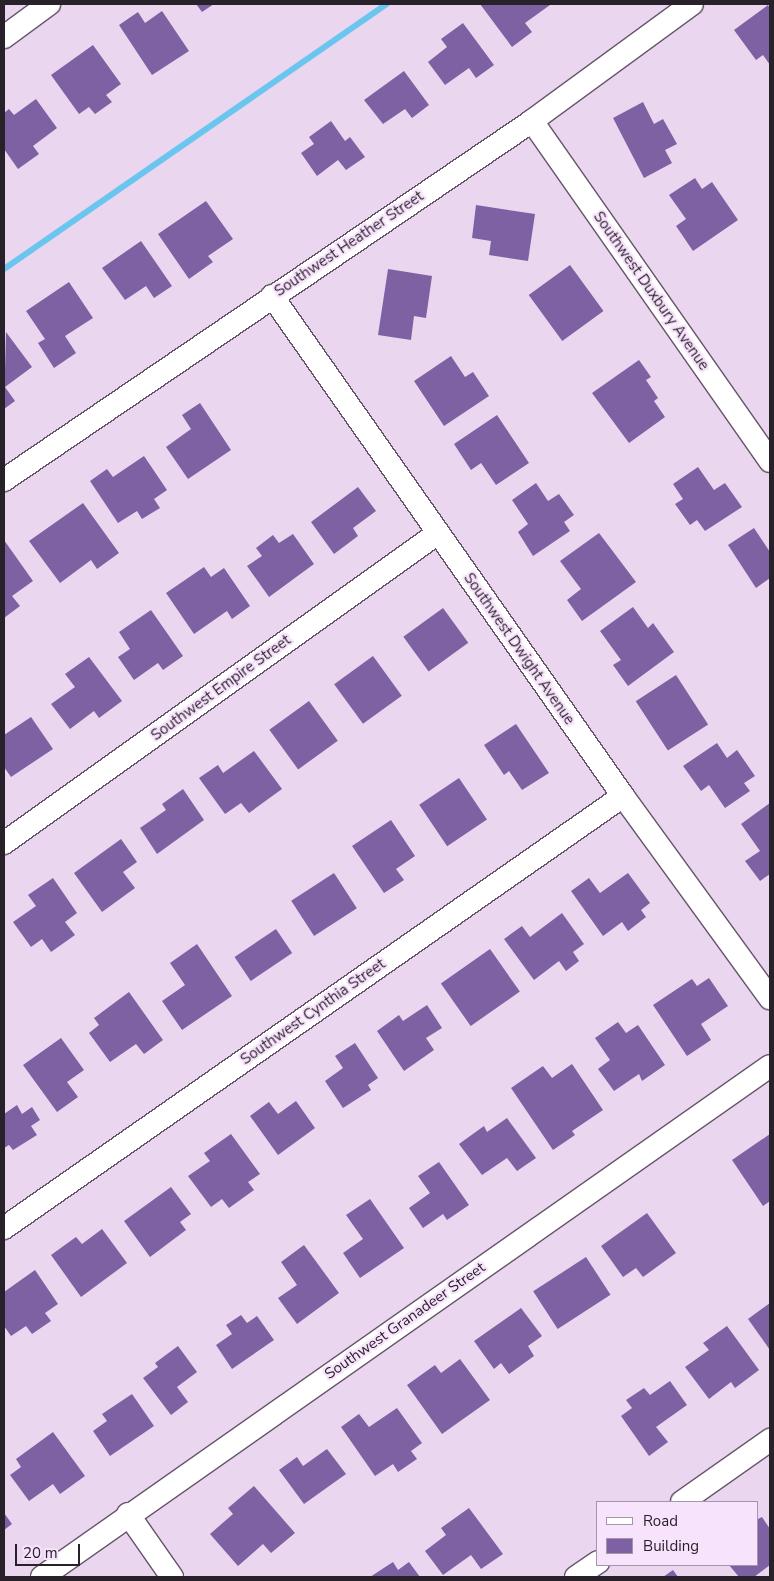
<!DOCTYPE html>
<style>
body{margin:0}
#map{position:relative;width:774px;height:1581px;overflow:hidden;background:#ebd6ef;font-family:"Nunito Sans",sans-serif}
div>[style]{position:absolute}
[style*='--x']{left:calc(var(--x)*1px);top:calc(var(--y)*1px);width:calc(var(--w)*1px);rotate:calc(var(--a)*1deg)}
.stream>*{height:6px;margin:-3px;padding:0 3px;transform-origin:3px;border-radius:3px;background:#6ac6ee}
.building>*{inset:0;background:#7e61a3;transform-origin:0 0}
.roads{filter:drop-shadow(1px 0 #66556a) drop-shadow(-1px 0 #66556a) drop-shadow(0 1px #66556a) drop-shadow(0 -1px #66556a)}
.minor>*{height:22px;margin:-11px;padding:0 11px;transform-origin:11px;border-radius:11px;background:#fff}
span{translate:-50% -50%;white-space:nowrap;text-align:center;line-height:1.15;-webkit-text-stroke:4.5px #f8e3fc;paint-order:stroke}
.street-label{font-size:15px;color:#28212a}
.frame{position:absolute;inset:0;border:5px solid #28212a;pointer-events:none}
.legend{position:absolute;left:596px;top:1501px;width:162px;height:65px;box-sizing:border-box;background:#f8e3fc;border:1px solid #a595a8;margin:0;padding:6px 9px;list-style:none;font-size:15px;color:#28212a}
.legend li{display:flex;align-items:center;gap:10px;height:25px}
.legend b{width:25px;border:1px solid #a595a8}
.scale{position:absolute;left:15px;top:1544px;width:65px;height:22px;box-sizing:border-box;border:2px solid #28212a;border-top:0;padding-left:6px;font-size:15px;line-height:18px;white-space:nowrap;color:#28212a;-webkit-text-stroke:4px #f8e3fc;paint-order:stroke}
</style>
<div id="map">
<div class="stream">
<div style="--x:4;--y:269;--w:465;--a:-34.7"></div>
</div>
<div class="building">
<div style="clip-path:polygon(196px 4px,214px 4px,202px 12px)"></div>
<div style="clip-path:polygon(480px 4px,549px 4px,550px 5px,525px 23px,532px 32px,512px 47px)"></div>
<div style="clip-path:polygon(768px 5px,770px 9px,770px 65px,763px 55px,756px 60px,734px 30px)"></div>
<div style="clip-path:polygon(162px 11px,189px 51px,152px 75px,119px 25px,138px 12px,145px 23px)"></div>
<div style="clip-path:polygon(463px 23px,494px 65px,476px 78px,469px 68px,445px 85px,428px 62px,447px 47px,441px 39px)"></div>
<div style="clip-path:polygon(93px 45px,121px 84px,106px 95px,112px 102px,95px 114px,89px 107px,79px 114px,51px 75px)"></div>
<div style="clip-path:polygon(404px 71px,429px 105px,412px 118px,405px 109px,383px 124px,364px 100px)"></div>
<div style="clip-path:polygon(36px 99px,57px 128px,33px 146px,39px 154px,18px 169px,4px 149px,4px 113px,9px 109px,14px 115px)"></div>
<div style="clip-path:polygon(643px 102px,654px 124px,663px 119px,677px 144px,665px 150px,672px 163px,644px 178px,613px 118px)"></div>
<div style="clip-path:polygon(331px 121px,345px 141px,350px 137px,365px 157px,346px 170px,338px 160px,317px 176px,301px 153px,314px 144px,309px 137px)"></div>
<div style="clip-path:polygon(695px 178px,702px 189px,712px 182px,738px 220px,693px 251px,676px 226px,686px 219px,669px 195px)"></div>
<div style="clip-path:polygon(206px 201px,233px 239px,208px 256px,213px 262px,189px 279px,158px 234px)"></div>
<div style="clip-path:polygon(476px 205px,535px 214px,528px 261px,489px 255px,491px 241px,472px 238px)"></div>
<div style="clip-path:polygon(141px 241px,172px 286px,154px 298px,146px 286px,125px 300px,102px 268px)"></div>
<div style="left:570px;top:265px;width:57px;height:51px;rotate:54deg"></div>
<div style="clip-path:polygon(388px 269px,432px 276px,426px 318px,414px 316px,411px 340px,378px 335px)"></div>
<div style="clip-path:polygon(69px 282px,93px 318px,65px 336px,76px 353px,54px 368px,38px 343px,45px 339px,26px 311px)"></div>
<div style="clip-path:polygon(6px 332px,32px 367px,5px 387px,15px 401px,4px 409px)"></div>
<div style="clip-path:polygon(451px 356px,465px 377px,473px 372px,489px 396px,444px 426px,414px 381px)"></div>
<div style="clip-path:polygon(639px 360px,651px 377px,646px 380px,658px 398px,654px 401px,665px 417px,629px 443px,592px 393px)"></div>
<div style="clip-path:polygon(200px 403px,231px 450px,188px 479px,166px 447px,191px 429px,182px 415px)"></div>
<div style="clip-path:polygon(497px 415px,529px 463px,496px 485px,481px 463px,471px 470px,454px 444px)"></div>
<div style="clip-path:polygon(144px 456px,167px 490px,154px 499px,160px 508px,142px 519px,137px 511px,118px 523px,90px 481px,107px 469px,113px 477px)"></div>
<div style="clip-path:polygon(698px 467px,714px 490px,725px 483px,742px 507px,705px 531px,697px 520px,690px 525px,675px 504px,683px 499px,673px 484px)"></div>
<div style="clip-path:polygon(536px 483px,548px 501px,559px 494px,574px 515px,564px 522px,570px 531px,533px 556px,518px 532px,528px 524px,512px 500px)"></div>
<div style="clip-path:polygon(358px 487px,376px 511px,353px 528px,358px 536px,334px 554px,311px 522px)"></div>
<div style="clip-path:polygon(83px 503px,119px 553px,97px 569px,91px 560px,60px 583px,29px 541px)"></div>
<div style="clip-path:polygon(754px 528px,770px 552px,770px 578px,756px 588px,728px 545px)"></div>
<div style="clip-path:polygon(599px 533px,636px 582px,582px 621px,567px 600px,581px 589px,560px 561px)"></div>
<div style="clip-path:polygon(293px 534px,314px 564px,269px 597px,247px 566px,262px 556px,256px 548px,273px 535px,279px 543px)"></div>
<div style="clip-path:polygon(4px 540px,33px 581px,12px 596px,20px 606px,4px 618px)"></div>
<div style="clip-path:polygon(204px 567px,211px 577px,224px 568px,250px 606px,232px 619px,227px 611px,194px 634px,166px 593px)"></div>
<div style="clip-path:polygon(633px 607px,648px 628px,653px 623px,674px 652px,628px 686px,613px 665px,621px 660px,600px 631px)"></div>
<div style="left:443px;top:608px;width:43px;height:49px;rotate:54deg"></div>
<div style="clip-path:polygon(151px 610px,183px 656px,163px 670px,158px 663px,134px 680px,118px 657px,130px 649px,119px 632px)"></div>
<div style="left:373px;top:656px;width:49px;height:48px;rotate:54deg"></div>
<div style="clip-path:polygon(89px 657px,122px 701px,99px 718px,94px 711px,70px 729px,51px 704px,75px 687px,65px 674px)"></div>
<div style="left:676px;top:675px;width:59px;height:48px;rotate:57deg"></div>
<div style="left:309px;top:701px;width:49px;height:49px;rotate:54deg"></div>
<div style="clip-path:polygon(31px 717px,53px 749px,11px 777px,4px 767px,4px 735px)"></div>
<div style="clip-path:polygon(516px 724px,549px 773px,522px 790px,509px 771px,504px 775px,484px 745px)"></div>
<div style="clip-path:polygon(717px 743px,727px 758px,737px 750px,755px 776px,744px 783px,750px 791px,725px 808px,709px 785px,701px 791px,683px 766px)"></div>
<div style="clip-path:polygon(254px 751px,282px 789px,249px 813px,241px 803px,225px 814px,199px 778px,218px 765px,223px 773px)"></div>
<div style="left:459px;top:778px;width:50px;height:48px;rotate:56deg"></div>
<div style="clip-path:polygon(183px 789px,204px 820px,157px 854px,140px 828px,166px 810px,162px 804px)"></div>
<div style="clip-path:polygon(770px 803px,770px 874px,760px 881px,745px 861px,760px 851px,741px 824px)"></div>
<div style="clip-path:polygon(391px 820px,415px 856px,396px 869px,404px 880px,384px 893px,352px 846px)"></div>
<div style="clip-path:polygon(121px 839px,137px 862px,123px 872px,135px 888px,102px 912px,74px 873px)"></div>
<div style="left:334px;top:873px;width:42px;height:51px;rotate:57deg"></div>
<div style="clip-path:polygon(628px 873px,650px 903px,641px 910px,646px 917px,628px 931px,622px 922px,603px 936px,571px 891px,589px 878px,600px 893px)"></div>
<div style="clip-path:polygon(53px 878px,77px 913px,65px 922px,75px 935px,51px 952px,42px 939px,31px 947px,13px 922px,36px 906px,28px 895px)"></div>
<div style="clip-path:polygon(562px 913px,584px 944px,573px 952px,579px 961px,566px 971px,559px 961px,534px 980px,504px 939px,522px 926px,530px 937px)"></div>
<div style="left:276px;top:929px;width:29px;height:50px;rotate:56deg"></div>
<div style="clip-path:polygon(197px 944px,232px 996px,182px 1030px,162px 1001px,185px 985px,170px 963px)"></div>
<div style="left:490px;top:949px;width:52px;height:60px;rotate:55deg"></div>
<div style="clip-path:polygon(709px 978px,728px 1006px,701px 1024px,711px 1040px,687px 1056px,653px 1005px,692px 979px,697px 986px)"></div>
<div style="clip-path:polygon(129px 992px,163px 1040px,144px 1054px,136px 1044px,110px 1062px,89px 1033px,99px 1025px,94px 1018px)"></div>
<div style="clip-path:polygon(427px 1005px,442px 1028px,426px 1038px,434px 1050px,404px 1071px,377px 1031px,399px 1015px,403px 1021px)"></div>
<div style="clip-path:polygon(618px 1022px,626px 1033px,638px 1025px,665px 1065px,642px 1081px,639px 1074px,614px 1091px,598px 1069px,610px 1060px,595px 1038px)"></div>
<div style="clip-path:polygon(61px 1038px,84px 1070px,67px 1082px,78px 1097px,57px 1112px,23px 1065px)"></div>
<div style="clip-path:polygon(355px 1043px,378px 1078px,368px 1085px,371px 1090px,343px 1108px,325px 1081px,343px 1068px,335px 1056px)"></div>
<div style="clip-path:polygon(572px 1064px,603px 1110px,572px 1131px,575px 1135px,553px 1150px,511px 1088px,543px 1066px,552px 1078px)"></div>
<div style="clip-path:polygon(296px 1101px,315px 1128px,278px 1155px,250px 1116px,269px 1102px,278px 1114px)"></div>
<div style="clip-path:polygon(17px 1105px,22px 1114px,32px 1107px,40px 1120px,31px 1126px,37px 1135px,13px 1150px,9px 1145px,4px 1148px,4px 1114px)"></div>
<div style="clip-path:polygon(507px 1118px,536px 1158px,517px 1171px,507px 1158px,482px 1175px,459px 1144px,484px 1126px,487px 1132px)"></div>
<div style="clip-path:polygon(231px 1134px,260px 1174px,248px 1182px,254px 1190px,229px 1208px,222px 1199px,211px 1207px,188px 1176px,210px 1161px,204px 1153px)"></div>
<div style="clip-path:polygon(770px 1134px,770px 1201px,763px 1206px,732px 1160px)"></div>
<div style="clip-path:polygon(439px 1162px,469px 1205px,447px 1220px,443px 1214px,423px 1228px,409px 1208px,430px 1193px,418px 1176px)"></div>
<div style="clip-path:polygon(171px 1187px,191px 1214px,180px 1222px,186px 1230px,150px 1257px,124px 1221px)"></div>
<div style="clip-path:polygon(370px 1199px,404px 1248px,360px 1278px,343px 1253px,363px 1239px,346px 1215px)"></div>
<div style="clip-path:polygon(647px 1213px,676px 1253px,643px 1277px,636px 1268px,623px 1277px,601px 1246px)"></div>
<div style="clip-path:polygon(102px 1229px,127px 1263px,81px 1297px,51px 1255px,76px 1237px,82px 1244px)"></div>
<div style="clip-path:polygon(304px 1245px,339px 1293px,297px 1324px,278px 1298px,297px 1285px,281px 1262px)"></div>
<div style="left:586px;top:1257px;width:45px;height:63px;rotate:57deg"></div>
<div style="clip-path:polygon(35px 1270px,58px 1304px,45px 1313px,51px 1321px,32px 1334px,26px 1326px,11px 1336px,4px 1326px,4px 1292px)"></div>
<div style="clip-path:polygon(770px 1303px,770px 1350px,748px 1319px)"></div>
<div style="clip-path:polygon(521px 1308px,542px 1336px,528px 1346px,534px 1356px,509px 1374px,501px 1363px,494px 1369px,474px 1341px)"></div>
<div style="clip-path:polygon(241px 1315px,247px 1323px,257px 1316px,274px 1340px,232px 1369px,216px 1345px,232px 1334px,226px 1325px)"></div>
<div style="clip-path:polygon(727px 1326px,759px 1370px,735px 1388px,731px 1382px,709px 1399px,685px 1367px,709px 1350px,703px 1343px)"></div>
<div style="clip-path:polygon(178px 1346px,197px 1372px,177px 1387px,188px 1402px,171px 1415px,143px 1378px,158px 1367px,155px 1363px)"></div>
<div style="clip-path:polygon(460px 1359px,490px 1400px,442px 1434px,407px 1385px,435px 1365px,441px 1373px)"></div>
<div style="clip-path:polygon(670px 1381px,687px 1405px,656px 1427px,668px 1442px,649px 1456px,621px 1416px,632px 1408px,626px 1400px,644px 1388px,650px 1395px)"></div>
<div style="clip-path:polygon(132px 1394px,154px 1426px,110px 1456px,93px 1431px,107px 1421px,102px 1414px)"></div>
<div style="clip-path:polygon(397px 1408px,422px 1443px,411px 1451px,417px 1459px,398px 1472px,393px 1464px,375px 1476px,341px 1427px,359px 1414px,369px 1427px)"></div>
<div style="clip-path:polygon(53px 1432px,85px 1476px,60px 1494px,53px 1484px,29px 1501px,10px 1475px,21px 1467px,16px 1459px)"></div>
<div style="clip-path:polygon(327px 1449px,346px 1474px,304px 1504px,279px 1470px,297px 1457px,303px 1466px)"></div>
<div style="clip-path:polygon(254px 1486px,295px 1533px,271px 1553px,263px 1544px,238px 1566px,210px 1534px,233px 1514px,228px 1508px)"></div>
<div style="clip-path:polygon(469px 1508px,503px 1554px,481px 1569px,471px 1555px,443px 1575px,425px 1551px,446px 1535px,441px 1528px)"></div>
<div style="clip-path:polygon(4px 1513px,12px 1524px,4px 1530px)"></div>
<div style="clip-path:polygon(762px 1517px,770px 1529px,770px 1565px,754px 1577px,739px 1577px,729px 1565px,758px 1565px,758px 1519px)"></div>
<div style="clip-path:polygon(393px 1562px,398px 1570px,409px 1562px,420px 1577px,370px 1577px)"></div>
<div style="clip-path:polygon(673px 1570px,678px 1577px,663px 1577px)"></div>
</div>
<div class="roads">
<div class="minor">
<div style="--x:4;--y:37;--w:56;--a:-36.3"></div>
<div style="--x:532;--y:121;--w:415;--a:55"></div>
<div style="--x:272;--y:296;--w:611;--a:54.93"></div>
<div style="--x:623;--y:796;--w:250;--a:54"></div>
<div style="--x:4;--y:480;--w:638;--a:-34.21"></div>
<div style="--x:532;--y:121;--w:198;--a:-36.2"></div>
<div style="--x:4;--y:843;--w:533;--a:-35.54"></div>
<div style="--x:4;--y:1228;--w:755;--a:-34.91"></div>
<div style="--x:682;--y:1502;--w:108;--a:-35.2"></div>
<div style="--x:128;--y:1514;--w:77;--a:55.1"></div>
<div style="--x:42;--y:1577;--w:889;--a:-35.07"></div>
<div style="--x:576;--y:1577;--w:27;--a:-34"></div>
</div>
</div>
<div class="street-label">
<span style="left:349px;top:244px;rotate:-34deg">Southwest Heather Street</span>
<span style="left:651px;top:291px;rotate:55deg">Southwest Duxbury Avenue</span>
<span style="left:519px;top:649px;rotate:55deg">Southwest Dwight Avenue</span>
<span style="left:221px;top:688px;rotate:-36deg">Southwest Empire Street</span>
<span style="left:313px;top:1012px;rotate:-35deg">Southwest Cynthia Street</span>
<span style="left:405px;top:1321px;rotate:-35deg">Southwest Granadeer Street</span>
</div>
<div class="frame"></div>
<ul class="legend">
<li><b style="height:6px;background:#fff"></b>Road</li>
<li><b style="height:14px;background:#7e61a3"></b>Building</li>
</ul>
<div class="scale">20 m</div>
</div>
